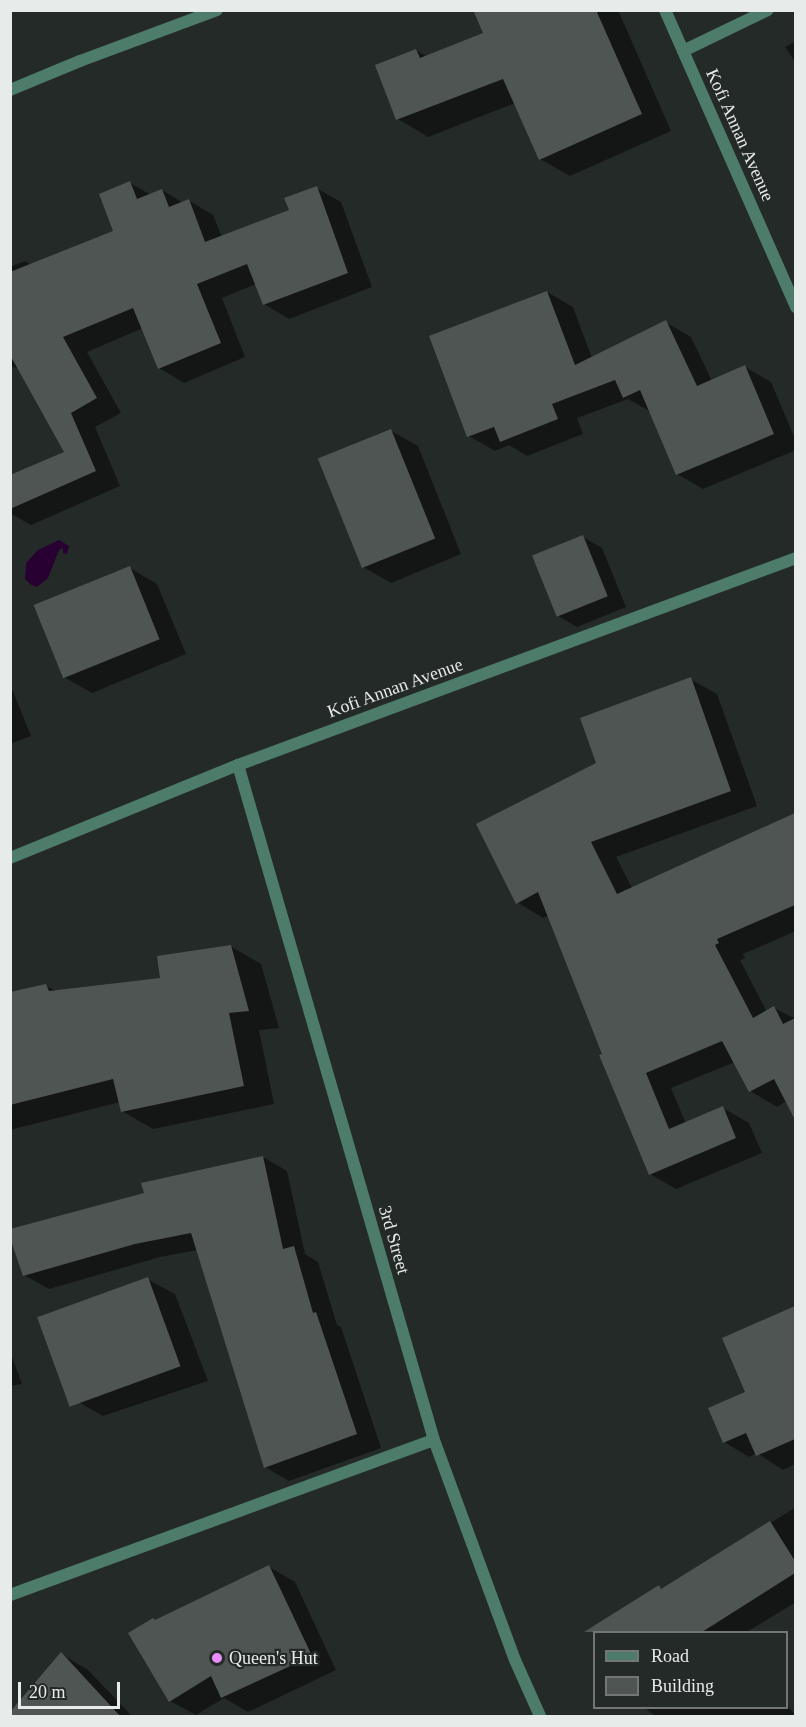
<!DOCTYPE html>
<style>
body{margin:0}
#map{position:relative;width:806px;height:1727px;overflow:hidden;background:#242a27;font-family:"Times New Roman",serif}
div>[style]{position:absolute}
[style*='--x']{left:calc(var(--x)*1px);top:calc(var(--y)*1px);width:calc(var(--w)*1px);rotate:calc(var(--a)*1deg)}
.water>*{inset:0;background:#290032}
.shadow>*{inset:0;background:#0007}
.building>*{inset:0;background:#4f5552;transform-origin:0 0}
.service>*{height:12px;margin:-6px;padding:0 6px;transform-origin:6px;border-radius:6px;background:#4e7c6b}
.minor>*{height:12px;margin:-6px;padding:0 6px;transform-origin:6px;border-radius:6px;background:#4e7c6b}
.dots>*{width:16px;height:16px;translate:-50% -50%;box-sizing:border-box;border:3px solid #242a27;border-radius:50%}
span{translate:-50% -50%;white-space:nowrap;text-align:center;line-height:1.15;-webkit-text-stroke:4.5px #242a27;paint-order:stroke}
.street-label{font-size:18px;color:#e7ebe9}
.poi-label{font-size:18px;color:#e7ebe9}
.left{translate:0 -50%;text-align:left}
.frame{position:absolute;inset:0;border:12px solid #e7ebe9;pointer-events:none}
.legend{position:absolute;left:593px;top:1631px;width:195px;height:78px;box-sizing:border-box;background:#242a27;border:2px solid #727775;margin:0;padding:8px 10px;list-style:none;font-size:18px;color:#e7ebe9}
.legend li{display:flex;align-items:center;gap:12px;height:30px}
.legend b{width:30px;border:2px solid #727775}
.scale{position:absolute;left:18px;top:1682px;width:102px;height:27px;box-sizing:border-box;border:3px solid #e7ebe9;border-top:0;padding-left:8px;font-size:18px;line-height:21px;white-space:nowrap;color:#e7ebe9;-webkit-text-stroke:4px #242a27;paint-order:stroke}
</style>
<div id="map">
<div class="water">
<div style="clip-path:polygon(59px 540px,69px 546px,67px 554px,63px 553px,63px 548px,59px 550px,48px 578px,37px 587px,31px 585px,25px 579px,26px 563px,38px 550px)"></div>
</div>
<div class="shadow">
<div style="clip-path:polygon(474px 10px,618px 10px,671px 131px,570px 176px,540px 159px,515px 103px,428px 137px,398px 119px,416px 50px,427px 57px,485px 34px)"></div>
<div style="clip-path:polygon(796px 41px,796px 63px,785px 47px)"></div>
<div style="clip-path:polygon(130px 183px,151px 195px,162px 190px,183px 203px,188px 200px,213px 215px,222px 237px,291px 211px,316px 188px,341px 202px,372px 287px,289px 319px,264px 304px,256px 284px,222px 298px,245px 357px,184px 383px,159px 368px,143px 328px,87px 352px,121px 413px,95px 427px,120px 486px,31px 525px,10px 513px,10px 477px,66px 452px,20px 369px,10px 366px,10px 267px,25px 261px,32px 265px,115px 232px)"></div>
<div style="clip-path:polygon(547px 292px,573px 307px,592px 358px,665px 322px,691px 337px,712px 381px,745px 367px,771px 382px,796px 441px,796px 450px,703px 489px,677px 474px,651px 412px,628px 399px,577px 418px,583px 434px,527px 456px,509px 445px,495px 451px,469px 436px)"></div>
<div style="clip-path:polygon(391px 431px,418px 446px,461px 554px,391px 583px,363px 567px)"></div>
<div style="clip-path:polygon(583px 537px,602px 548px,626px 607px,577px 627px,558px 616px)"></div>
<div style="clip-path:polygon(130px 568px,157px 584px,186px 654px,92px 693px,64px 677px)"></div>
<div style="clip-path:polygon(690px 679px,717px 694px,757px 806px,616px 857px,632px 888px,796px 815px,796px 931px,743px 954px,745px 958px,740px 960px,767px 1012px,774px 1008px,796px 1019px,796px 1104px,788px 1100px,777px 1107px,750px 1091px,735px 1062px,671px 1088px,686px 1124px,723px 1108px,749px 1123px,762px 1153px,676px 1189px,650px 1174px,549px 915px,543px 918px,517px 902px,598px 764px)"></div>
<div style="clip-path:polygon(10px 684px,31px 736px,10px 744px)"></div>
<div style="clip-path:polygon(230px 946px,261px 964px,279px 1028px,259px 1030px,274px 1104px,153px 1129px,122px 1111px,120px 1102px,10px 1130px,10px 994px,46px 986px,56px 991px,162px 979px)"></div>
<div style="clip-path:polygon(263px 1157px,287px 1171px,305px 1254px,318px 1262px,337px 1325px,341px 1327px,381px 1448px,289px 1481px,265px 1467px,197px 1250px,160px 1257px,49px 1289px,24px 1275px,13px 1242px,10px 1244px,10px 1231px,146px 1194px)"></div>
<div style="clip-path:polygon(147px 1279px,175px 1294px,208px 1381px,103px 1416px,75px 1400px)"></div>
<div style="clip-path:polygon(796px 1309px,796px 1464px,783px 1470px,757px 1453px,749px 1457px,724px 1442px,747px 1393px,724px 1339px)"></div>
<div style="clip-path:polygon(10px 1351px,22px 1384px,10px 1386px)"></div>
<div style="clip-path:polygon(796px 1507px,796px 1602px,747px 1632px,597px 1632px,594px 1628px,659px 1587px,664px 1590px)"></div>
<div style="clip-path:polygon(269px 1567px,295px 1582px,336px 1670px,248px 1712px,224px 1698px,196px 1715px,170px 1701px,156px 1621px)"></div>
<div style="clip-path:polygon(61px 1654px,88px 1670px,132px 1716px,10px 1716px)"></div>
<div style="clip-path:polygon(786px 1704px,796px 1716px,655px 1716px,645px 1708px,786px 1708px)"></div>
</div>
<div class="building">
<div style="clip-path:polygon(473px 10px,596px 10px,642px 114px,539px 160px,503px 79px,396px 120px,375px 65px,416px 49px,420px 58px,483px 33px)"></div>
<div style="clip-path:polygon(130px 181px,137px 199px,162px 189px,169px 207px,189px 199px,205px 242px,289px 210px,284px 198px,317px 186px,348px 273px,263px 305px,247px 264px,197px 284px,221px 343px,158px 369px,133px 308px,63px 337px,97px 398px,71px 413px,96px 471px,10px 509px,10px 475px,64px 452px,10px 355px,10px 272px,113px 231px,99px 194px)"></div>
<div style="clip-path:polygon(547px 291px,575px 365px,666px 320px,697px 386px,745px 365px,774px 434px,676px 475px,640px 390px,623px 398px,615px 380px,552px 404px,558px 419px,500px 442px,494px 427px,467px 437px,429px 336px)"></div>
<div style="left:391px;top:429px;width:118px;height:79px;rotate:68deg"></div>
<div style="left:583px;top:535px;width:66px;height:55px;rotate:68deg"></div>
<div style="left:130px;top:566px;width:79px;height:104px;rotate:68deg"></div>
<div style="clip-path:polygon(691px 677px,731px 791px,591px 842px,617px 894px,795px 813px,795px 905px,717px 939px,719px 943px,715px 945px,753px 1018px,774px 1006px,783px 1024px,795px 1018px,795px 1120px,774px 1079px,749px 1092px,722px 1041px,646px 1073px,669px 1129px,723px 1106px,736px 1138px,649px 1175px,599px 1055px,602px 1054px,538px 892px,516px 904px,476px 824px,596px 763px,580px 718px)"></div>
<div style="clip-path:polygon(231px 945px,249px 1011px,229px 1013px,244px 1086px,121px 1112px,113px 1079px,10px 1105px,10px 992px,46px 984px,49px 991px,160px 978px,157px 956px)"></div>
<div style="clip-path:polygon(263px 1156px,283px 1249px,294px 1246px,313px 1313px,316px 1312px,357px 1434px,264px 1468px,191px 1233px,135px 1244px,23px 1276px,10px 1238px,10px 1229px,144px 1193px,141px 1183px)"></div>
<div style="left:148px;top:1277px;width:95px;height:118px;rotate:70deg"></div>
<div style="clip-path:polygon(795px 1306px,795px 1439px,756px 1456px,746px 1433px,723px 1443px,708px 1408px,745px 1392px,722px 1338px)"></div>
<div style="clip-path:polygon(770px 1521px,795px 1561px,795px 1573px,702px 1632px,584px 1632px,659px 1585px,661px 1589px)"></div>
<div style="clip-path:polygon(269px 1565px,312px 1656px,221px 1698px,211px 1676px,169px 1702px,128px 1633px,153px 1618px,155px 1620px)"></div>
<div style="clip-path:polygon(61px 1652px,120px 1716px,10px 1716px,10px 1712px)"></div>
</div>
<div class="service">
<div style="--x:683;--y:51;--w:94;--a:-25.8"></div>
</div>
<div class="minor">
<div style="--x:665;--y:10;--w:325;--a:66.2"></div>
<div style="--x:10;--y:90;--w:76;--a:-22.5"></div>
<div style="--x:80;--y:61;--w:146;--a:-20.4"></div>
<div style="--x:238;--y:765;--w:703;--a:73.81"></div>
<div style="--x:434;--y:1440;--w:234;--a:69.8"></div>
<div style="--x:515;--y:1660;--w:61;--a:65.9"></div>
<div style="--x:10;--y:858;--w:246;--a:-22.2"></div>
<div style="--x:238;--y:765;--w:595;--a:-20.35"></div>
<div style="--x:10;--y:1595;--w:451;--a:-20.1"></div>
</div>
<div class="dots">
<div style="left:217px;top:1658px;background:#e98dfd"></div>
</div>
<div class="street-label">
<span style="left:740px;top:135px;rotate:66deg">Kofi Annan Avenue</span>
<span style="left:395px;top:688px;rotate:-20deg">Kofi Annan Avenue</span>
<span style="left:394px;top:1240px;rotate:74deg">3rd Street</span>
</div>
<div class="poi-label">
<span class="left" style="left:229px;top:1658px">Queen's Hut</span>
</div>
<div class="frame"></div>
<ul class="legend">
<li><b style="height:8px;background:#4e7c6b"></b>Road</li>
<li><b style="height:16px;background:#4f5552"></b>Building</li>
</ul>
<div class="scale">20 m</div>
</div>
